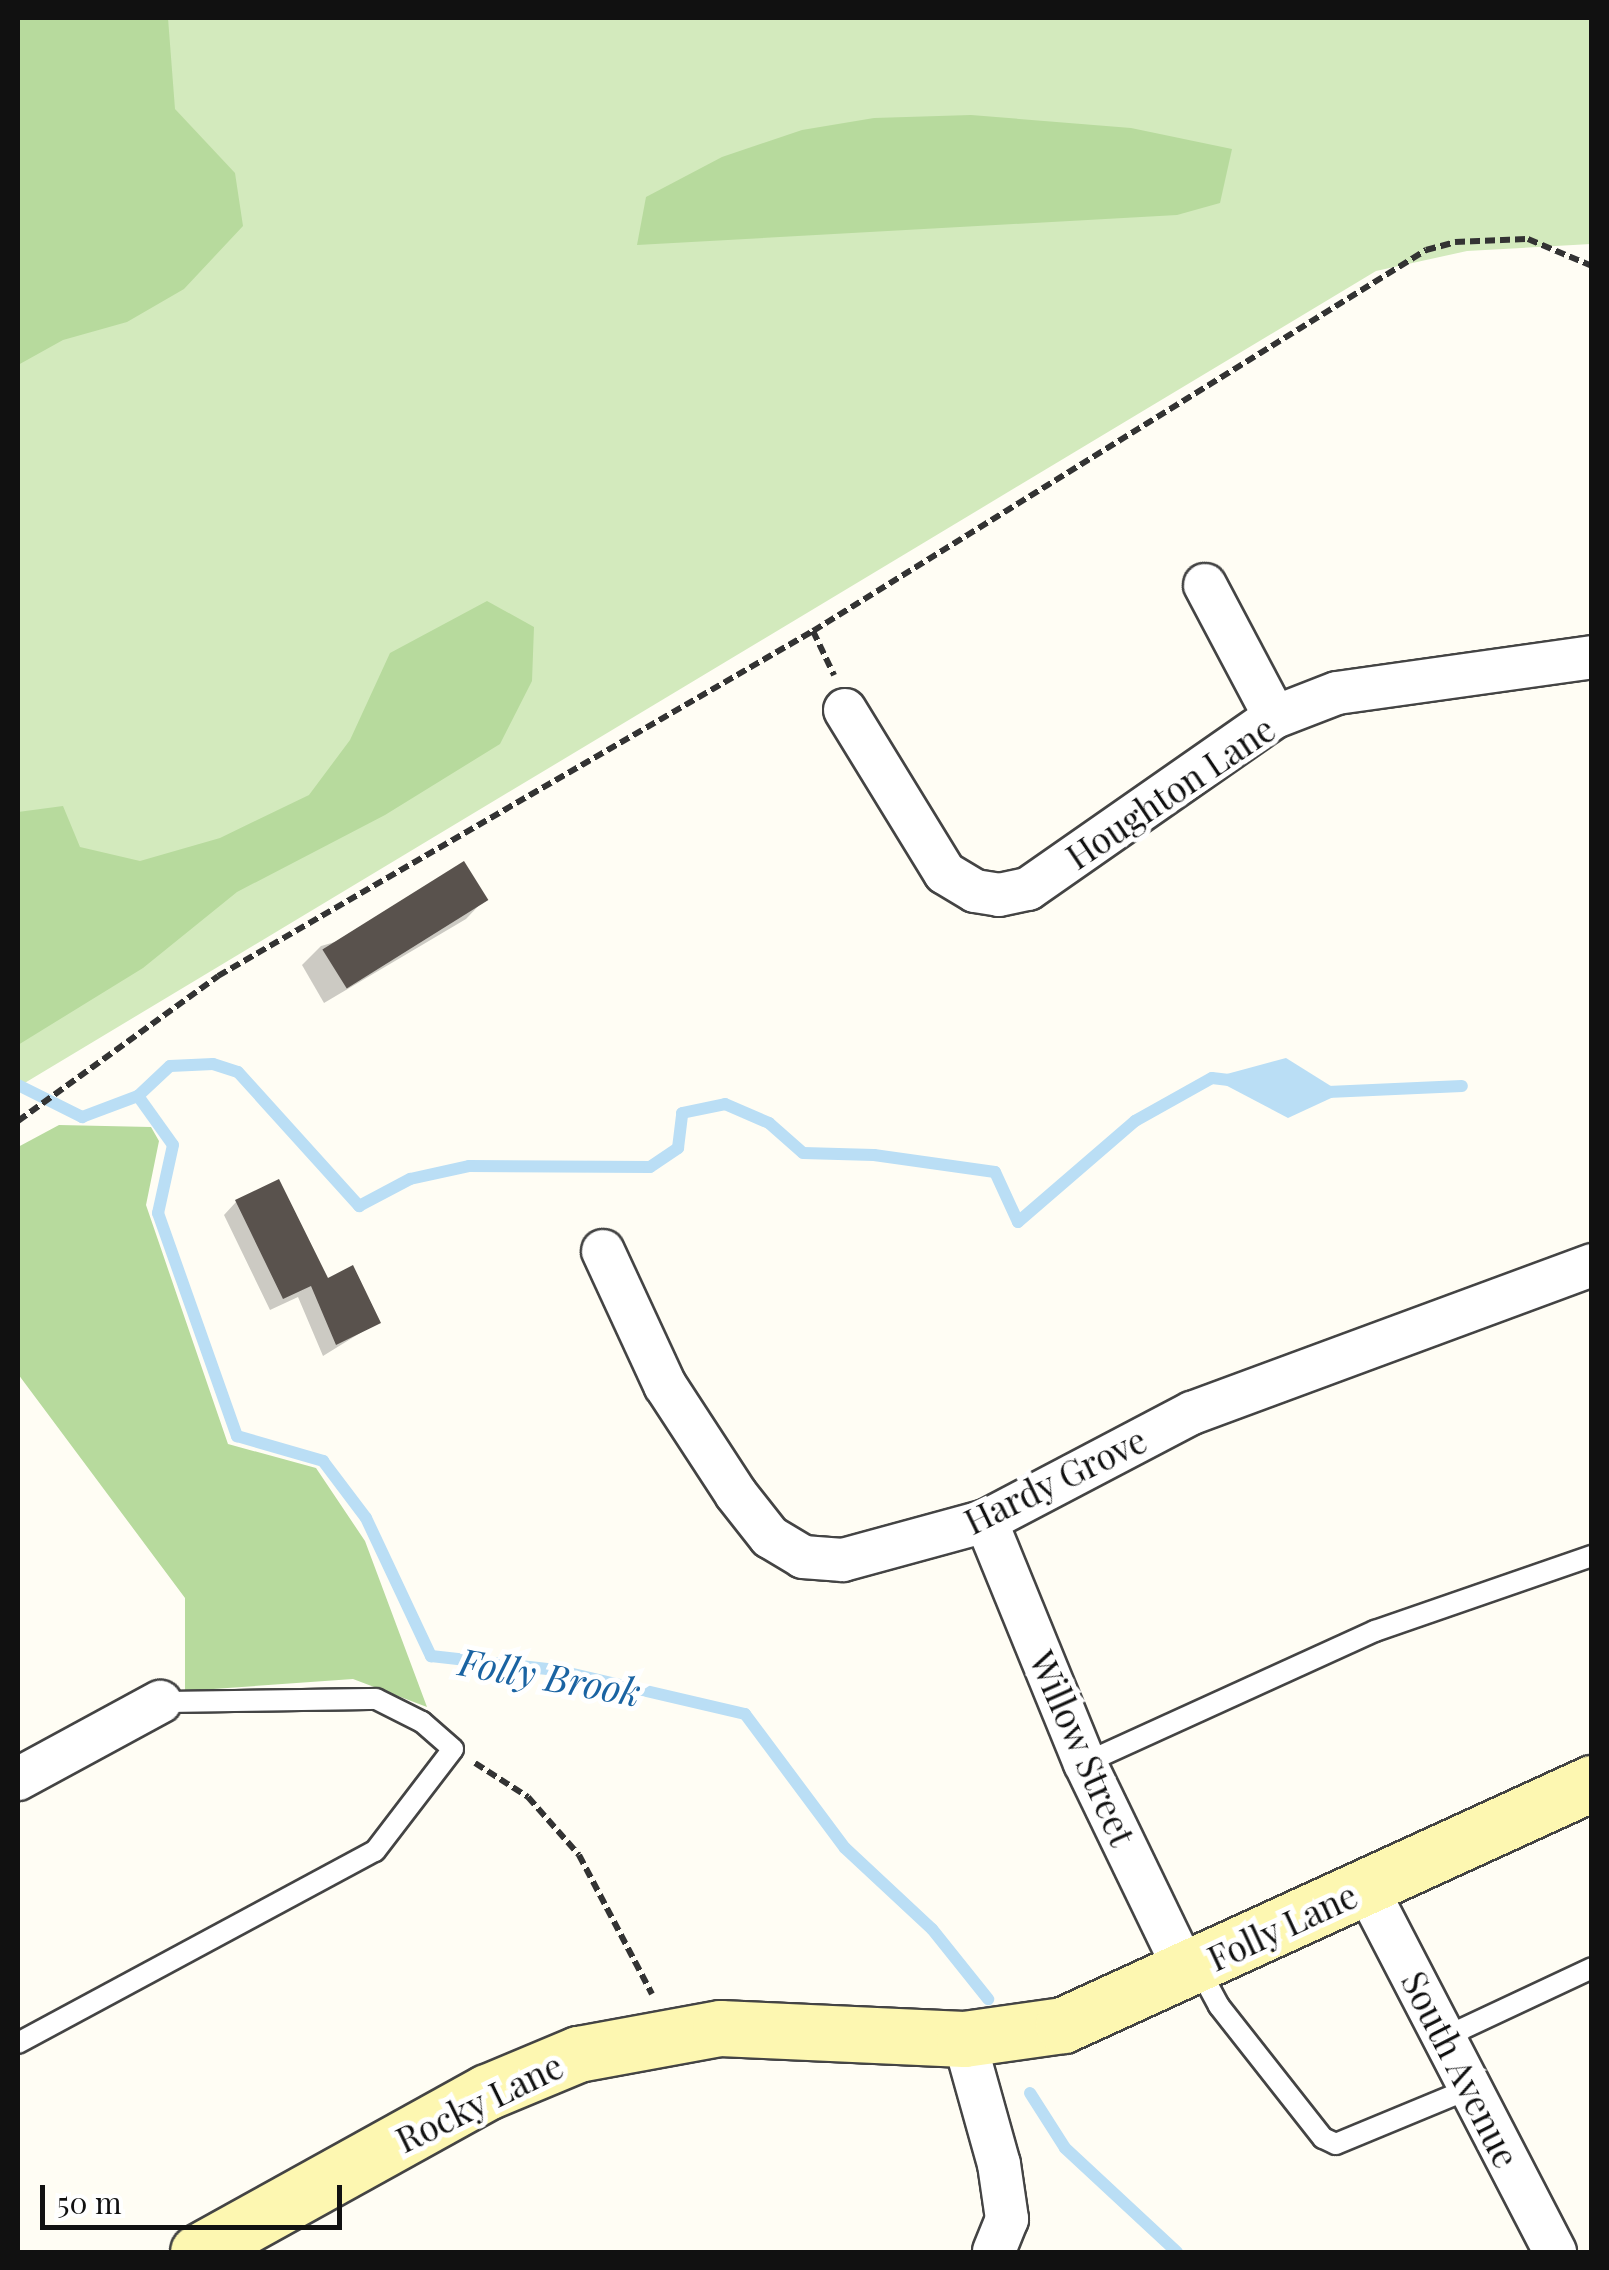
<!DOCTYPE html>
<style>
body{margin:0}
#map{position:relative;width:1609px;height:2270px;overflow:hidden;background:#fffdf4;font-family:"Playfair Display",serif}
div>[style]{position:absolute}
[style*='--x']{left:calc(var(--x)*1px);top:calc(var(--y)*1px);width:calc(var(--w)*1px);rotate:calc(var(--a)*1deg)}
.green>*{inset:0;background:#d3eabd}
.forest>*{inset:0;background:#b7da9d}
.water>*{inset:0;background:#badef5}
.shadow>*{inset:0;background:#0003}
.stream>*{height:12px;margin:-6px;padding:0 6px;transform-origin:6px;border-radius:6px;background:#badef5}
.building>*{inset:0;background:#59524d;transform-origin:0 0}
.path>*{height:6px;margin-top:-3px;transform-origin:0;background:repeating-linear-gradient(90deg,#333 0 10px,transparent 0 15px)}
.roads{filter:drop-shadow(2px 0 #444) drop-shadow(-2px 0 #444) drop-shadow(0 2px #444) drop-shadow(0 -2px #444)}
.lane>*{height:20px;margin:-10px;padding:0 10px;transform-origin:10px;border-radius:10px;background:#fff}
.street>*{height:42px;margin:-21px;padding:0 21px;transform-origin:21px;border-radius:21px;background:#fff}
.secondary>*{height:55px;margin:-27.5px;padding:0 27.5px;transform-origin:27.5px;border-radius:27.5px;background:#fdf7b1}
span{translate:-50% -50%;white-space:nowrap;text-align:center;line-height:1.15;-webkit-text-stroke:10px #fff;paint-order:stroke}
.street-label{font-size:35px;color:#111}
.water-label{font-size:38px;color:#1a63a2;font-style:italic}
.frame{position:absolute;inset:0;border:20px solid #111;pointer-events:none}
.scale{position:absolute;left:40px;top:2185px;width:302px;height:45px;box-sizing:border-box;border:5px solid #111;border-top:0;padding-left:12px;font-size:30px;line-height:35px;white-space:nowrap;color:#111;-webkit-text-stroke:8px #fff;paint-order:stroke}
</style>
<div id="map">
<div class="green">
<div style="clip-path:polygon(18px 18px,1591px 18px,1591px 244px,1467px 251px,1376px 271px,18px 1087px)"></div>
</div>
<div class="forest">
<div style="clip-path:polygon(18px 18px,168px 18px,175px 109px,235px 173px,243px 226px,184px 289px,127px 322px,63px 340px,18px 365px)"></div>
<div style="clip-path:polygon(971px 115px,1131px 128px,1232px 149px,1220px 203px,1177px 215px,637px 245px,646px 197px,722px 157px,802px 130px,874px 118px)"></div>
<div style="clip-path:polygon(487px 601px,534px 627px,532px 681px,500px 744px,385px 815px,237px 892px,143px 968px,18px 1045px,18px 812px,63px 806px,80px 847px,140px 861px,220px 838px,309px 795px,350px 740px,390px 653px)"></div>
<div style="clip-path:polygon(59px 1125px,151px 1127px,159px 1141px,146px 1205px,228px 1444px,316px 1468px,365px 1541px,427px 1707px,353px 1679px,185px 1691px,185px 1598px,18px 1374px,18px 1147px)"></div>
</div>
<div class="water">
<div style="clip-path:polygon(1286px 1058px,1342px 1093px,1288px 1118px,1212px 1078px)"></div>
</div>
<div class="shadow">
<div style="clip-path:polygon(485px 899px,466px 919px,324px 1003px,302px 965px,321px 946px)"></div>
<div style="clip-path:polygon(236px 1202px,327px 1281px,378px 1322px,323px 1356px,298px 1297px,270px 1310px,224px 1215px)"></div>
</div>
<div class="stream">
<div style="--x:18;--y:1085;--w:72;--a:26.6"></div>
<div style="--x:82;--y:1117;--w:60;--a:-20.6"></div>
<div style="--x:138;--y:1096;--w:60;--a:54.5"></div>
<div style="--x:173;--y:1145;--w:70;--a:102.4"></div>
<div style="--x:158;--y:1213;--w:237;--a:70.5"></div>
<div style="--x:237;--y:1436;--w:90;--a:16.2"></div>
<div style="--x:323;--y:1461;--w:71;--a:53"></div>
<div style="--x:366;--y:1518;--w:153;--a:64.8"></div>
<div style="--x:431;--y:1656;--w:126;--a:6.4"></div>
<div style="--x:556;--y:1670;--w:194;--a:13.1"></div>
<div style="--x:745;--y:1714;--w:167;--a:53.3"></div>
<div style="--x:845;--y:1848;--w:119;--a:43"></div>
<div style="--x:932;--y:1929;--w:90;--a:51.3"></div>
<div style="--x:1328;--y:1092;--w:134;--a:-2.6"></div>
<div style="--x:138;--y:1096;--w:44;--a:-43.2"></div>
<div style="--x:170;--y:1066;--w:43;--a:-2.7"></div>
<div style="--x:213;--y:1064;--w:26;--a:18"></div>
<div style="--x:238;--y:1072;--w:181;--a:47.9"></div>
<div style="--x:359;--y:1206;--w:58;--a:-27.9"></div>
<div style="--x:410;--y:1179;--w:60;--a:-12.4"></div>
<div style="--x:469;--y:1166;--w:181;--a:0.3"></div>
<div style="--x:650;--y:1167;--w:34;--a:-34"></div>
<div style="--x:678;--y:1148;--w:35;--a:-83"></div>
<div style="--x:682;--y:1113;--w:44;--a:-11.8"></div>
<div style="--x:725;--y:1104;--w:48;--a:23.4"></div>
<div style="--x:769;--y:1123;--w:45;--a:41.4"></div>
<div style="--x:803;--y:1153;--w:71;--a:1.6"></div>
<div style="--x:874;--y:1155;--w:122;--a:8"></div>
<div style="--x:995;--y:1172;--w:55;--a:65.3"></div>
<div style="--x:1018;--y:1222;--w:155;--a:-40.8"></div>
<div style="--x:1135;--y:1121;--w:88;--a:-29.2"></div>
<div style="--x:1212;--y:1078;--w:17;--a:7"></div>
<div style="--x:1030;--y:2093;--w:65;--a:57.5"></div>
<div style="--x:1065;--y:2148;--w:153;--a:42.9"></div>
</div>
<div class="building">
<div style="left:464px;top:861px;width:46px;height:167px;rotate:58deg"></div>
<div style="clip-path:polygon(279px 1179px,328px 1278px,353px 1265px,381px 1323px,336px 1345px,311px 1286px,283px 1299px,235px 1200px)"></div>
</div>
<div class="path">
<div style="--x:813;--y:631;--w:49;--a:64.5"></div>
<div style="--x:18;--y:1121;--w:247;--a:-35.9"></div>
<div style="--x:218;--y:976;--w:688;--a:-30.11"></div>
<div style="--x:813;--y:631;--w:722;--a:-31.86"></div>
<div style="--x:1426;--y:250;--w:30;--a:-15"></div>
<div style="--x:1455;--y:242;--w:73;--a:-2.4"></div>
<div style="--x:1528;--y:239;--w:69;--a:22.9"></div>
<div style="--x:475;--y:1763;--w:63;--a:32.7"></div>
<div style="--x:528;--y:1797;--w:77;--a:48.7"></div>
<div style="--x:579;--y:1855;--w:157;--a:62.3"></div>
</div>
<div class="roads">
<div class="lane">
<div style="--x:1085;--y:1763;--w:319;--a:-24.5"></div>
<div style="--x:1375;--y:1631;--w:230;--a:-19.1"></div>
<div style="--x:1198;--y:1967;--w:44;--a:61.7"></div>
<div style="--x:1219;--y:2006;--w:168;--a:51.8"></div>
<div style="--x:1323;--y:2138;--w:14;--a:25"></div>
<div style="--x:1336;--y:2144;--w:146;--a:-22.5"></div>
<div style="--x:1445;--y:2037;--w:162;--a:-25.1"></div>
<div style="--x:18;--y:2043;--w:405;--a:-28.3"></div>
<div style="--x:375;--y:1851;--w:128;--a:-52.6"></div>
<div style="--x:453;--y:1749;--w:41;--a:-138.9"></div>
<div style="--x:422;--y:1722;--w:51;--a:-153.4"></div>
<div style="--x:376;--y:1699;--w:216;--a:179.2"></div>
</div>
<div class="street">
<div style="--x:1205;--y:585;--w:149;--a:62.1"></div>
<div style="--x:845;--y:710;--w:191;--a:58.5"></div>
<div style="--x:945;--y:873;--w:35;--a:31"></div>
<div style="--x:975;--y:891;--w:24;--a:9"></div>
<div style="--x:999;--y:895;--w:30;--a:-12"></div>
<div style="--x:1028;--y:889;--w:301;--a:-34.9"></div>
<div style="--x:1275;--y:717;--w:66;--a:-21.2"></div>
<div style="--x:1337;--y:693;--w:258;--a:-8"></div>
<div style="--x:603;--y:1251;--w:148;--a:65.2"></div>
<div style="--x:665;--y:1385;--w:130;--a:56.9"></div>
<div style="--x:736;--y:1494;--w:55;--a:51.7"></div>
<div style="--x:770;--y:1537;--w:39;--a:31"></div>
<div style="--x:803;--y:1557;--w:40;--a:4.3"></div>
<div style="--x:843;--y:1560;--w:148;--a:-15.3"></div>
<div style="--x:986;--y:1521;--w:233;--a:-27.7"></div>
<div style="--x:1192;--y:1413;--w:427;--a:-20.3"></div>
<div style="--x:986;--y:1521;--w:261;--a:67.8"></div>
<div style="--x:1085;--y:1763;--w:232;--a:64.2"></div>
<div style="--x:18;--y:1779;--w:162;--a:-28.5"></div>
<div style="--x:1366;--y:1887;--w:411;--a:62.6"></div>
<div style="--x:964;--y:2039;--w:130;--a:74.4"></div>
<div style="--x:999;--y:2164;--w:56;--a:81.7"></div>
<div style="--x:1007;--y:2219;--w:35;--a:112"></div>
</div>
<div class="secondary">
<div style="--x:198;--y:2252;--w:330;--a:-29"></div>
<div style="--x:487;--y:2092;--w:99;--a:-22.7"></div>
<div style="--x:578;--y:2054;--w:144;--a:-10.4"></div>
<div style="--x:720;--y:2028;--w:244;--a:2.6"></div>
<div style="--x:964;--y:2039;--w:100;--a:-8"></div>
<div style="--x:1063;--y:2025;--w:582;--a:-24.58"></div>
</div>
</div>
<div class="street-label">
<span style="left:1170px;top:792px;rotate:-34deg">Houghton Lane</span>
<span style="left:1055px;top:1480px;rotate:-26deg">Hardy Grove</span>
<span style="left:1083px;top:1748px;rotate:66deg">Willow Street</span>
<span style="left:1282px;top:1926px;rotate:-25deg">Folly Lane</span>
<span style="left:1461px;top:2069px;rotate:63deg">South Avenue</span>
<span style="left:479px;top:2102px;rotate:-26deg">Rocky Lane</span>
</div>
<div class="water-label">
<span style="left:550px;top:1676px;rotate:10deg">Folly Brook</span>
</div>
<div class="frame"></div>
<div class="scale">50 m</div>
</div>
